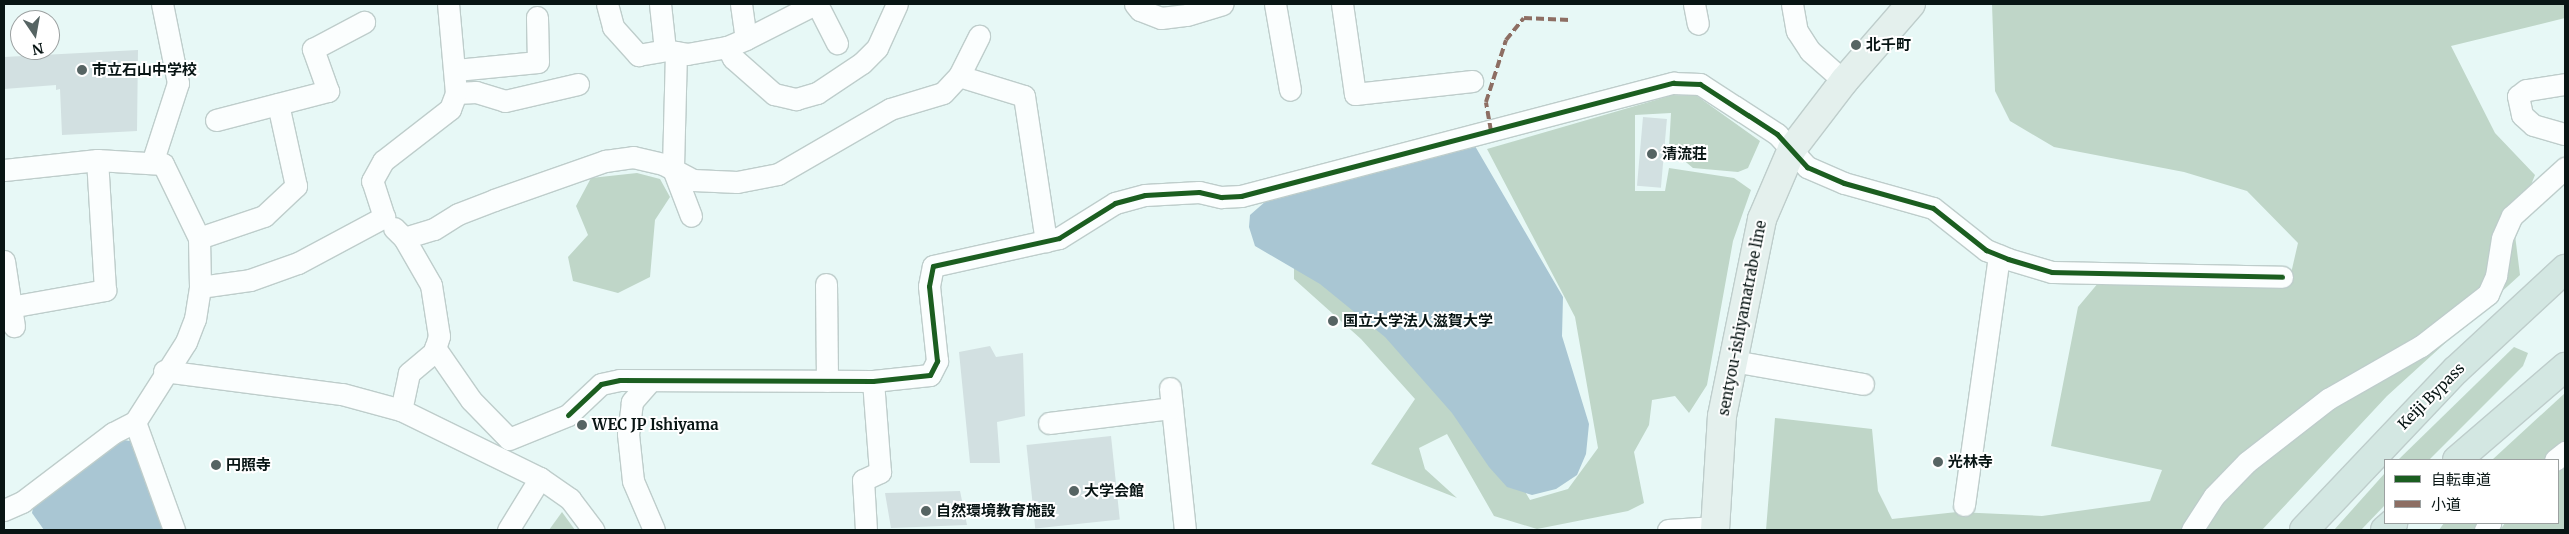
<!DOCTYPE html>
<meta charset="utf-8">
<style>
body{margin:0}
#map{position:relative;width:2569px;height:534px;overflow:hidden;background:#e7f8f6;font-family:Merriweather,"Noto Sans JP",serif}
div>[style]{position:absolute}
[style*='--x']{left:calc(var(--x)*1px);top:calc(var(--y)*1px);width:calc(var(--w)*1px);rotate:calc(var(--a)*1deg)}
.forest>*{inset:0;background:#bfd6c8}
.water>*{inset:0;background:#a9c6d3}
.building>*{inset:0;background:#d2e0e1;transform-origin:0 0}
.roads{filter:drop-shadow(1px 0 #becdcb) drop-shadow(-1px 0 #becdcb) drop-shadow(0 1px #becdcb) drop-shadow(0 -1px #becdcb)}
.minor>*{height:21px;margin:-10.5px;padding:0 10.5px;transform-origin:10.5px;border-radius:10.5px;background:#fbfefe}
.major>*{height:28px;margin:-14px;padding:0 14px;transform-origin:14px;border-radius:14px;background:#e4f0ed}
.highway>*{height:28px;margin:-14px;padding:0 14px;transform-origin:14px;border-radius:14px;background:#d3e7e2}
.quiet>*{height:4px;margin-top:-2px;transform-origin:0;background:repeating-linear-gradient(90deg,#8d6e63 0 8px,transparent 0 12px)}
.cycleway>*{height:5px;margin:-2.5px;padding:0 2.5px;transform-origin:2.5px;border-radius:2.5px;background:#1b5e20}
.dots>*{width:14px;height:14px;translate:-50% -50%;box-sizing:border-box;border:2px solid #fff;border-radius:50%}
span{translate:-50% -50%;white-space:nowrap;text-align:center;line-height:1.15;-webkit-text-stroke:4px #fff;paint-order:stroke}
.poi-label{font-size:15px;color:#081514;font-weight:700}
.left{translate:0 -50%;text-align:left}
.street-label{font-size:15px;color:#081514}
.frame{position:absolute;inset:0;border:5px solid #081514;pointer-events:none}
.legend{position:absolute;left:2384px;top:459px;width:175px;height:65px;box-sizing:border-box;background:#fff;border:1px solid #9ca1a1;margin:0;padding:6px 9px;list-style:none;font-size:15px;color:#081514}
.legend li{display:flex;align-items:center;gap:10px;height:25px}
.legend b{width:25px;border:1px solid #9ca1a1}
.north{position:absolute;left:10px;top:10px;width:50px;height:50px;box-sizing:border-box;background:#fff;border:1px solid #9ca1a1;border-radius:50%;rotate:168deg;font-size:14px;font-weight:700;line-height:20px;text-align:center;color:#081514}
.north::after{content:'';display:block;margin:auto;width:18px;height:22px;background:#566463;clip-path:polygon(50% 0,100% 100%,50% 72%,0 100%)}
</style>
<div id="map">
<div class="forest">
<div style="clip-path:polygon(1992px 4px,2565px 4px,2565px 18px,2451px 46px,2495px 133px,2535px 175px,2514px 227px,2520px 275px,2387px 396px,2262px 530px,1766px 530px,1775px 418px,1872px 429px,1878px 491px,1892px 519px,1957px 512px,2042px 516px,2150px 501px,2162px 470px,2051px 446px,2078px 307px,2099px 282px,2289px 282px,2298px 243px,2247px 191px,2184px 172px,2054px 147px,2010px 121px,1995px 91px)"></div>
<div style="clip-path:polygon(1673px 95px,1697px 96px,1760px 141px,1748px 168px,1738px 172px,1693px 168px,1669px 148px,1671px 113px,1635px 115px,1635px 191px,1665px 191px,1669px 168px,1734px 178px,1751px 190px,1733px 241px,1707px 385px,1689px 413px,1675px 396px,1652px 400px,1649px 425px,1634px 452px,1644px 503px,1628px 511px,1537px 529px,1494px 516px,1447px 434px,1419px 448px,1425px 469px,1457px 498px,1371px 464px,1415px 399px,1361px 339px,1294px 279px,1294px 256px,1386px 321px,1495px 441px,1530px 500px,1568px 489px,1598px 448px,1575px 317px,1487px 149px)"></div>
<div style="clip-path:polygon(637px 173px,660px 179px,670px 197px,655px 220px,650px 277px,618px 293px,573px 281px,568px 257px,588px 235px,576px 206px,591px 178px)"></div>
<div style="clip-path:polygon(2514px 347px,2528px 353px,2523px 366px,2429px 460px,2398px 460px)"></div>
<div style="clip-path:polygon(2565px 393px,2565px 447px,2547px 460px,2492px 460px)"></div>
<div style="clip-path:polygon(2565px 465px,2565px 530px,2500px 530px,2505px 523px,2558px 523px,2558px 472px)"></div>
<div style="clip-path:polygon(2385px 473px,2385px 505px,2361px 530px,2334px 530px)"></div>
<div style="clip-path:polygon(562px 512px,575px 530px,549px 530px)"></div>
<div style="clip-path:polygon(2444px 523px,2482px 523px,2477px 530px,2439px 530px)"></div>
</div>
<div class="water">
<div style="clip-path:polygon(1475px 146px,1563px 297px,1562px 336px,1589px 424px,1586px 454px,1577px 475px,1556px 489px,1532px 495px,1507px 487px,1489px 467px,1452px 413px,1385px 337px,1320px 284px,1255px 246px,1249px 227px,1250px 215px,1266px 201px)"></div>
<div style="clip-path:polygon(118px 439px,130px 441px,164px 530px,44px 530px,32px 513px,34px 502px)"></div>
</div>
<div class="building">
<div style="clip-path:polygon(138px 50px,137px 131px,62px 135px,60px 89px,56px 90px,56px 85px,4px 89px,4px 57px)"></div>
<div style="left:1643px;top:117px;width:24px;height:69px;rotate:5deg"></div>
<div style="clip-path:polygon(990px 346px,996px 357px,1023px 353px,1025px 416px,997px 422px,1000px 463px,970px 463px,959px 352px)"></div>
<div style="left:1111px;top:436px;width:84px;height:85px;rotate:84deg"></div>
<div style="clip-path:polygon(960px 491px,967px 525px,891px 528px,885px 493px)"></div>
</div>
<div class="roads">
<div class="minor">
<div style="--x:607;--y:4;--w:24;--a:75"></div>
<div style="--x:613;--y:27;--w:38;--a:48"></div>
<div style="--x:638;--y:55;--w:27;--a:-10"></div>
<div style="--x:660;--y:4;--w:46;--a:83.8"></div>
<div style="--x:665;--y:50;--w:22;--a:10"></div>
<div style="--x:687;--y:54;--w:41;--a:-9.9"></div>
<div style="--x:741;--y:4;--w:35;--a:82"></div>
<div style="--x:746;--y:39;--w:77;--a:-26.9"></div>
<div style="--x:817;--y:4;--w:44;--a:62.9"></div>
<div style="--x:1135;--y:4;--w:8;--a:50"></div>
<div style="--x:1140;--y:10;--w:22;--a:21"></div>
<div style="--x:1161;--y:18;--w:26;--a:-7"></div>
<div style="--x:1187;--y:15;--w:37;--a:-17"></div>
<div style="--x:1275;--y:4;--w:87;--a:80.1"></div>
<div style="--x:1342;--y:4;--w:91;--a:81.8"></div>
<div style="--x:1355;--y:94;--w:118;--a:-6.3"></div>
<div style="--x:1694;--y:4;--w:20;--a:79"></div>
<div style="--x:1792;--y:4;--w:27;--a:80"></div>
<div style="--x:1797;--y:31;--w:24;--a:57"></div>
<div style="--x:1810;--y:51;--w:45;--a:41.4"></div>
<div style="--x:746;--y:39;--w:21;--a:157"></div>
<div style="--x:727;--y:47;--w:13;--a:61"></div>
<div style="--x:733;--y:58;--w:55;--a:41.3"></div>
<div style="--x:774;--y:94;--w:23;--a:13"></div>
<div style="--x:796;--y:99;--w:22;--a:-16"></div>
<div style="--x:817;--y:93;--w:54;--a:-33.7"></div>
<div style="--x:862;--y:63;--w:21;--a:-45"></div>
<div style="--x:877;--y:48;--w:48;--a:-65.6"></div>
<div style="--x:676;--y:52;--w:117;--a:91.5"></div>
<div style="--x:673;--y:169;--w:50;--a:69"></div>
<div style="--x:456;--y:70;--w:82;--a:-5.6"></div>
<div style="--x:538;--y:62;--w:45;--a:-91.3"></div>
<div style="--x:959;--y:76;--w:68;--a:17.1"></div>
<div style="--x:1024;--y:96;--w:147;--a:81.4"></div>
<div style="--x:2565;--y:84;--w:39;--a:171"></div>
<div style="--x:2526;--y:90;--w:10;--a:143"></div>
<div style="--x:2518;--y:96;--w:19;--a:78"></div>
<div style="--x:2522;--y:115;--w:15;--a:42"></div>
<div style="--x:2533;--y:125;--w:33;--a:16"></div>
<div style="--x:456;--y:93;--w:20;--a:-3"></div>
<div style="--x:476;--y:92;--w:30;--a:17"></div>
<div style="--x:505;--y:101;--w:75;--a:-13.1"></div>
<div style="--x:216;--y:120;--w:116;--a:-14.5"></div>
<div style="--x:328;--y:91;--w:45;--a:-109.7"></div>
<div style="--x:313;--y:49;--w:58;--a:-27.9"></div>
<div style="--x:152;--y:163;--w:84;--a:-72"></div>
<div style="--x:178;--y:83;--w:81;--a:-101.4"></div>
<div style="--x:4;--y:170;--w:94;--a:-6.1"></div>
<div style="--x:97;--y:160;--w:66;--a:3.5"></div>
<div style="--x:163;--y:164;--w:82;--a:64.1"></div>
<div style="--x:199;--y:238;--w:49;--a:88.8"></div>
<div style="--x:394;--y:228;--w:14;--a:45"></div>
<div style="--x:404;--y:238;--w:54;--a:60.1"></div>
<div style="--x:431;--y:285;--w:52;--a:81.1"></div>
<div style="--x:439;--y:336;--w:17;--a:107"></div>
<div style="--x:434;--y:352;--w:33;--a:140"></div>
<div style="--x:409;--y:373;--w:38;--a:102"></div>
<div style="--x:199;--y:238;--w:69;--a:-18.7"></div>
<div style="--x:264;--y:216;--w:44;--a:-43.2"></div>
<div style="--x:296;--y:186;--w:84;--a:-102.4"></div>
<div style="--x:404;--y:238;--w:31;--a:-17"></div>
<div style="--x:434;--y:229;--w:28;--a:-32"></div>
<div style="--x:458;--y:214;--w:39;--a:-21"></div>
<div style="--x:494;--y:200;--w:118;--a:-19.4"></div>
<div style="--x:605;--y:161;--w:28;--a:-8"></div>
<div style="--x:633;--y:157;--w:31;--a:13"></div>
<div style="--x:663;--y:164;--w:34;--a:28"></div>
<div style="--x:693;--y:180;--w:44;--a:2.6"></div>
<div style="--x:737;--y:182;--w:42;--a:-11"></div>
<div style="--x:778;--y:174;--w:129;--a:-30.1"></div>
<div style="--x:890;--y:109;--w:55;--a:-16.8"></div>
<div style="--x:943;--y:93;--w:23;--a:-47"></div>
<div style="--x:959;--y:76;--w:45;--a:-63.4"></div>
<div style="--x:4;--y:261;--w:66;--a:81.3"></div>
<div style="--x:826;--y:284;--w:97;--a:89.4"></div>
<div style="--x:10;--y:307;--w:97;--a:-10.1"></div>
<div style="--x:105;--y:290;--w:130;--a:-93.5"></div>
<div style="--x:435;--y:348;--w:63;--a:55.3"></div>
<div style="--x:471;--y:400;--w:54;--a:45.7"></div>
<div style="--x:509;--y:439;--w:64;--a:-22.1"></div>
<div style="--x:568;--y:415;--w:45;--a:-43.2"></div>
<div style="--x:601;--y:384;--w:19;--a:-12"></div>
<div style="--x:620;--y:380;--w:253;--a:0.2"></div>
<div style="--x:873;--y:381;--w:57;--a:-6"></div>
<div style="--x:930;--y:375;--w:16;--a:-63"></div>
<div style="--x:937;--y:361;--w:75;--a:-96.1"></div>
<div style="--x:929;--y:286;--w:20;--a:-79"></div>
<div style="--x:933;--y:266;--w:129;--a:-12.5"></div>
<div style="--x:1059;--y:238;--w:66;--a:-32"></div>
<div style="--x:1115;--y:203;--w:31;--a:-15"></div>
<div style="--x:1145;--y:195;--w:54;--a:-3.2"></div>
<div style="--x:1199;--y:192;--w:23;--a:13"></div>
<div style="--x:1221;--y:197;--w:20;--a:-3"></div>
<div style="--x:1241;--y:196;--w:447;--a:-14.7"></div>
<div style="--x:1673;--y:83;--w:27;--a:2"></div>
<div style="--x:1700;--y:84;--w:92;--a:33"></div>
<div style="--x:1777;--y:134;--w:45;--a:47.7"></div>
<div style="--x:1807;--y:167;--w:40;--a:23.4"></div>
<div style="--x:1844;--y:183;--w:92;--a:15.7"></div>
<div style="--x:1933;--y:208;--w:68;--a:38.4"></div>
<div style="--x:1986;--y:250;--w:24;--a:22"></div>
<div style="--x:2008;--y:259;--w:46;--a:16.5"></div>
<div style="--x:2052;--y:272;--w:230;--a:1.2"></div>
<div style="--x:1733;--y:361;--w:132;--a:10"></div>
<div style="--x:164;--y:371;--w:179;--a:7.4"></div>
<div style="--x:342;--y:394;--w:61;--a:15.2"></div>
<div style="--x:401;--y:410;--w:155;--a:26.1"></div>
<div style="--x:540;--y:478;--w:37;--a:35"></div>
<div style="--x:570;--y:499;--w:39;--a:53"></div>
<div style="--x:650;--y:381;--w:28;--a:131"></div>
<div style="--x:632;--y:402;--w:32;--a:97"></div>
<div style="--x:628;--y:434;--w:47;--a:83.9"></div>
<div style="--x:633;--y:481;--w:53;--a:66.8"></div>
<div style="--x:1170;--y:388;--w:143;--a:84"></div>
<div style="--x:135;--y:422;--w:115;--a:70.1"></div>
<div style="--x:1049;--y:423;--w:124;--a:-7"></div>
<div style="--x:2555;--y:460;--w:13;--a:-39"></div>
<div style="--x:1964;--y:505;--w:252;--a:-82"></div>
<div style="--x:4;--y:510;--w:20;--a:-24"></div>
<div style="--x:22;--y:502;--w:114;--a:-37.2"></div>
<div style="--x:113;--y:433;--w:25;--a:-27"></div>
<div style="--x:135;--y:422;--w:95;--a:-57.5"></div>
<div style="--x:186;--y:342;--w:25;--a:-69"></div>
<div style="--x:195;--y:319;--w:32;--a:-81"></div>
<div style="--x:200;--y:287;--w:50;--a:-8"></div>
<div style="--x:250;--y:280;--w:51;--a:-19.5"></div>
<div style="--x:298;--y:263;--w:98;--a:-28.1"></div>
<div style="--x:384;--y:217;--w:38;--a:-108"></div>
<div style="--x:372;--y:181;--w:23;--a:-61"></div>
<div style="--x:383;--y:161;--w:85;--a:-37.8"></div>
<div style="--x:450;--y:109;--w:17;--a:-69"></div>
<div style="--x:456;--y:93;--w:89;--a:-95.1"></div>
<div style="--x:508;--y:530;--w:61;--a:-58.4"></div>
<div style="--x:866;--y:530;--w:50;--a:-93.4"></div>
<div style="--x:863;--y:480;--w:19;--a:-25"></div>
<div style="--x:880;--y:472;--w:91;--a:-94.4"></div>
<div style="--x:1668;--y:530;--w:47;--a:-3.7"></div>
<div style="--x:2192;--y:530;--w:40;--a:-57.1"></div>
<div style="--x:2214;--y:496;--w:47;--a:-45.9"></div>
<div style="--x:2247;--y:462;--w:103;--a:-37.9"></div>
<div style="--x:2328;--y:399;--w:107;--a:-29.7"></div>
<div style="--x:2421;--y:346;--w:85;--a:-37.8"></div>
<div style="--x:2488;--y:294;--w:20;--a:-66"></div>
<div style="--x:2496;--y:276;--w:38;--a:-81"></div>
<div style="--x:2502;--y:238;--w:24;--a:-66"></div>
<div style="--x:2512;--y:216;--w:72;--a:-42.2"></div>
<div style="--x:2485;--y:530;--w:9;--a:-54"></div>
</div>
<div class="major">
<div style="--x:1715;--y:530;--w:114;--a:-86.5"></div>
<div style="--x:1722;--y:416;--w:201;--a:-78.5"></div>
<div style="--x:1762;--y:219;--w:76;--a:-66.8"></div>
<div style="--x:1792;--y:149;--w:86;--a:-52.6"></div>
<div style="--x:1844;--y:81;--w:102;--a:-49"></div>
</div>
<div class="highway">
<div style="--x:2457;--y:460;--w:143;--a:-40.7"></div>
<div style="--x:2304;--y:530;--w:221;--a:-46.5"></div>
<div style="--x:2456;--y:370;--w:149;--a:-42.8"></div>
<div style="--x:2385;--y:530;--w:11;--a:-41"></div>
</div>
</div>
<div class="quiet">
<div style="--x:1491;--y:131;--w:29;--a:-100"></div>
<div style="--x:1486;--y:102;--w:65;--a:-72.1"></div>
<div style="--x:1506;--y:40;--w:28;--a:-51"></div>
<div style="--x:1524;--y:18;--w:46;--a:2.5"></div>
</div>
<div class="cycleway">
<div style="--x:568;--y:415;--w:45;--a:-43.2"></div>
<div style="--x:601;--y:384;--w:19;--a:-12"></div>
<div style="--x:620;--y:380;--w:253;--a:0.2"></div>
<div style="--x:873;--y:381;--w:57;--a:-6"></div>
<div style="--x:930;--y:375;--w:16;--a:-63"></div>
<div style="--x:937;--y:361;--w:75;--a:-96.1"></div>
<div style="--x:929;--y:286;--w:20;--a:-79"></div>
<div style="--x:933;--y:266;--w:129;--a:-12.5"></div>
<div style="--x:1059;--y:238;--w:66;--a:-32"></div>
<div style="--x:1115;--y:203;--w:31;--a:-15"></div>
<div style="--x:1145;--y:195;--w:54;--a:-3.2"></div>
<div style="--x:1199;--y:192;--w:23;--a:13"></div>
<div style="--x:1221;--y:197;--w:20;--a:-3"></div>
<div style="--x:1241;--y:196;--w:447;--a:-14.7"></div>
<div style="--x:1673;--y:83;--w:27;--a:2"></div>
<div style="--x:1700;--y:84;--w:92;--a:33"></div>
<div style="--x:1777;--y:134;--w:45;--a:47.7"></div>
<div style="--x:1807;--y:167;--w:40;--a:23.4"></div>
<div style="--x:1844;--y:183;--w:92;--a:15.7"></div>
<div style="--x:1933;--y:208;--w:68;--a:38.4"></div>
<div style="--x:1986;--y:250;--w:24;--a:22"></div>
<div style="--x:2008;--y:259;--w:46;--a:16.5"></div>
<div style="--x:2052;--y:272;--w:230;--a:1.2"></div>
</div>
<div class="dots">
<div style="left:1856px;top:45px;background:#566463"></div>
<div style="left:82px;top:70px;background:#566463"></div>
<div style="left:1652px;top:154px;background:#566463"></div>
<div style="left:1333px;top:321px;background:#566463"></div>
<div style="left:582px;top:425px;background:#566463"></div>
<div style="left:1938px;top:462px;background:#566463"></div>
<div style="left:216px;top:465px;background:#566463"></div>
<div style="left:1074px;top:491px;background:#566463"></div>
<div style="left:926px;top:511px;background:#566463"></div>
</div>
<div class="poi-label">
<span class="left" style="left:1866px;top:45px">北千町</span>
<span class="left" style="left:92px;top:70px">市立石山中学校</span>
<span class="left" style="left:1662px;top:154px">清流荘</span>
<span class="left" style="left:1343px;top:321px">国立大学法人滋賀大学</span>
<span class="left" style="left:592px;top:425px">WEC JP Ishiyama</span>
<span class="left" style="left:1948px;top:462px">光林寺</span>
<span class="left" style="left:226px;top:465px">円照寺</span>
<span class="left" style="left:1084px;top:491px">大学会館</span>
<span class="left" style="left:936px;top:511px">自然環境教育施設</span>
</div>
<div class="street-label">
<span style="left:1742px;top:318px;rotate:-79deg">sentyou-ishiyamatrabe line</span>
<span style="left:2431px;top:396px;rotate:-45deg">Keiji Bypass</span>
</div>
<div class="frame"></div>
<ul class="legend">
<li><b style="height:6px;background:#1b5e20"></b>自転車道</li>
<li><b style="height:6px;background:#8d6e63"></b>小道</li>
</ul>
<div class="north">N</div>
</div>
